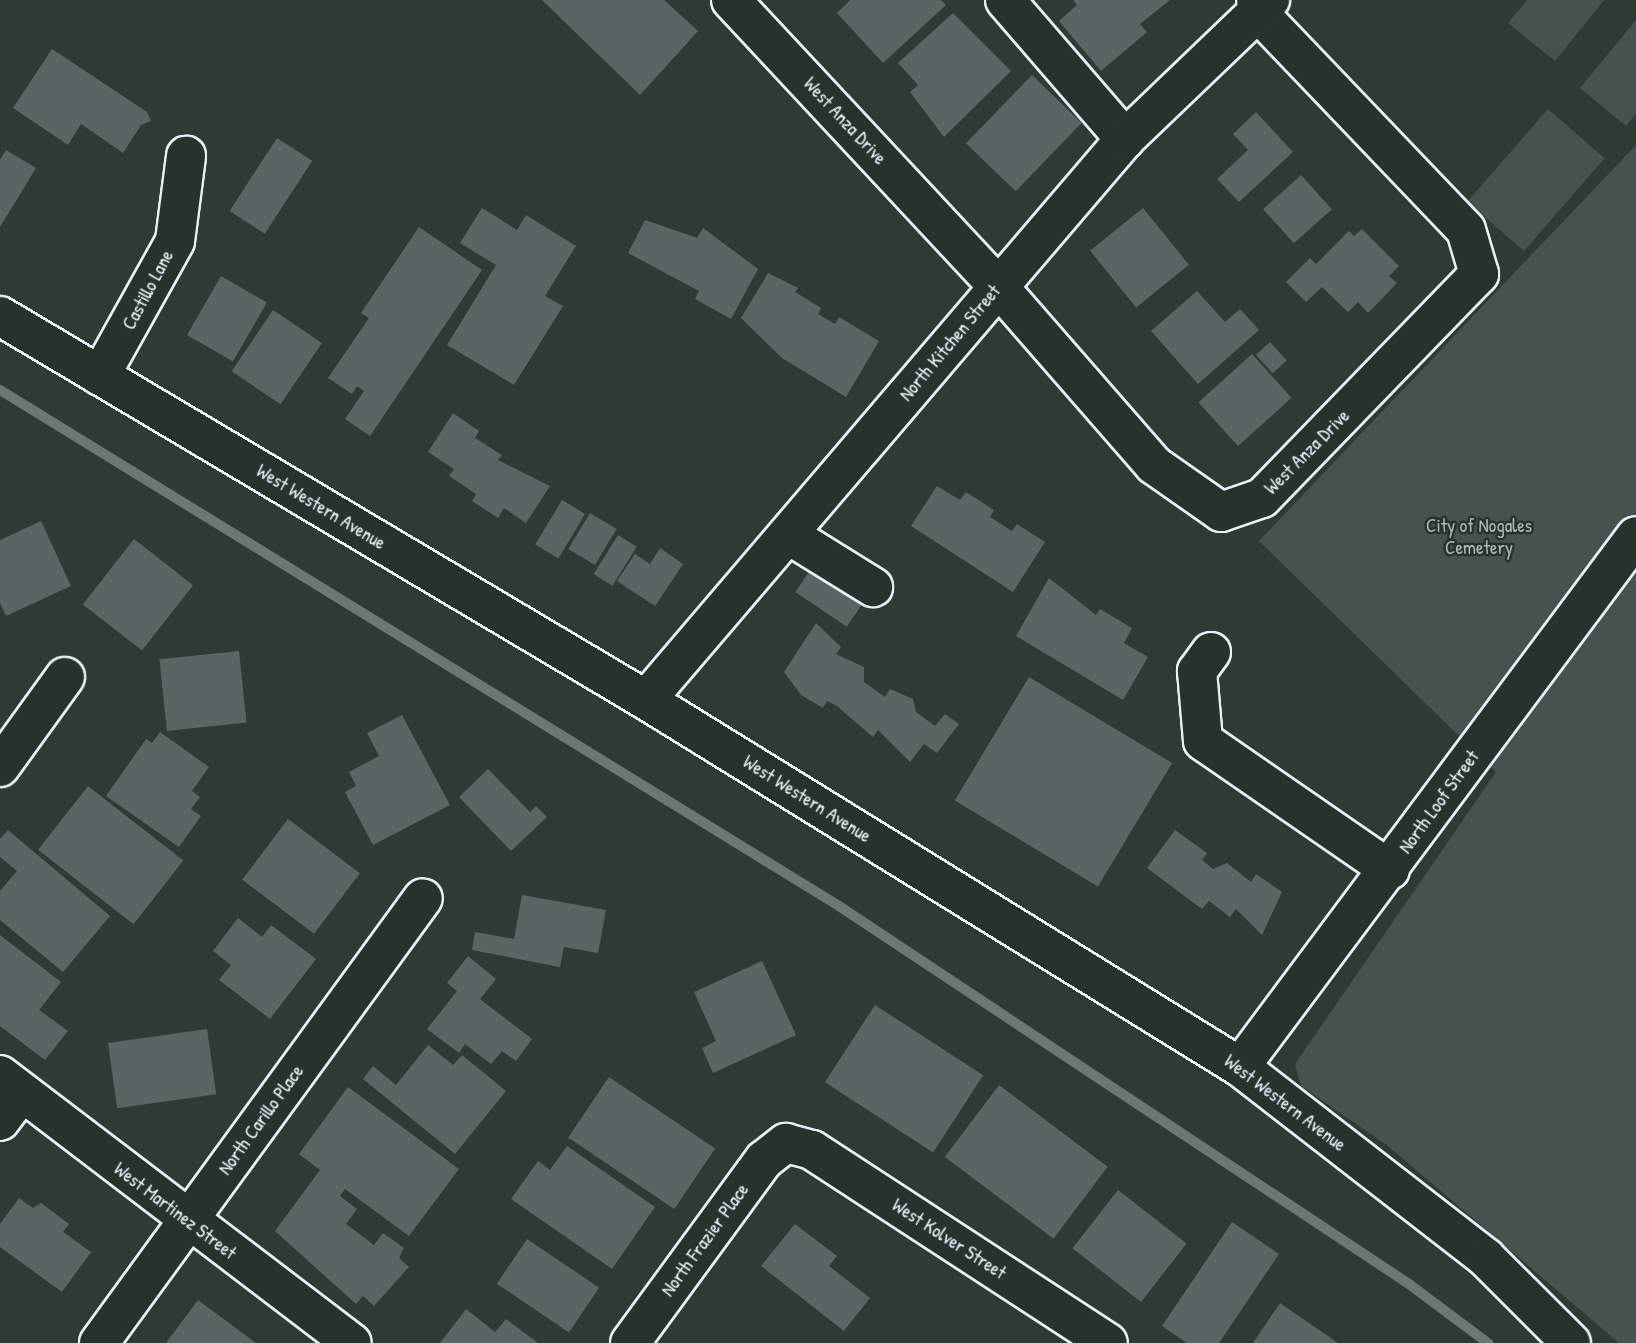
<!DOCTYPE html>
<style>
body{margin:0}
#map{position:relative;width:1636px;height:1343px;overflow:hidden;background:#2e3b35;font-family:"Patrick Hand",sans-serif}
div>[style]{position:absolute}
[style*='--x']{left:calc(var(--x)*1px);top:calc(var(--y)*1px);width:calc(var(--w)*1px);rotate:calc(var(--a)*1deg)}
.green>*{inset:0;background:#45524e;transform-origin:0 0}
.stream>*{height:10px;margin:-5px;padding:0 5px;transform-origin:5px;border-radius:5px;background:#6b7775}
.building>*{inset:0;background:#596563;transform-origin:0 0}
.roads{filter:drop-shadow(2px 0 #e8f1f8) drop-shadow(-2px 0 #e8f1f8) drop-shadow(0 2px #e8f1f8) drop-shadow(0 -2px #e8f1f8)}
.minor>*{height:38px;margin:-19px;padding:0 19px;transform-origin:19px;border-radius:19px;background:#26332d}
span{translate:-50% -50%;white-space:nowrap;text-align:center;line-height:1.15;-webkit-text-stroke:5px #26332d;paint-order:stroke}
.street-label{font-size:19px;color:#e8f1f8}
.park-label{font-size:19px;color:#afb9bc}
</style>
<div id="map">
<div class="green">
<div style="clip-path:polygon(1527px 0,1604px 0,1555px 61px,1508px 23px)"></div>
<div style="clip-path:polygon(1636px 20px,1636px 114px,1626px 126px,1580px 88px)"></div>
<div style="left:1548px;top:109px;width:75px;height:123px;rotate:41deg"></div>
<div style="clip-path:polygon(1636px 145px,1636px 1343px,1619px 1343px,1388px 1146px,1301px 1086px,1295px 1064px,1496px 772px,1259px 541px)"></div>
</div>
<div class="stream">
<div style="--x:0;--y:390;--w:985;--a:31.59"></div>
<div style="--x:839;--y:906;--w:684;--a:33.55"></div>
<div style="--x:1409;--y:1284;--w:99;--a:36.8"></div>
</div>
<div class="building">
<div style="clip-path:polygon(542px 0,664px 0,698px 31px,640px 95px)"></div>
<div style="clip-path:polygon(850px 0,941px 0,946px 5px,883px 63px,837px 13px)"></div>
<div style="clip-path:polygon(1073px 0,1170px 0,1140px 24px,1147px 32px,1101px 71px,1059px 21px,1077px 5px)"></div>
<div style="clip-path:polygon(953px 13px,1011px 71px,944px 137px,910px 92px,918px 85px,898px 63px)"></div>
<div style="clip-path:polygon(52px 49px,147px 112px,151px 121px,141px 125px,123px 153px,81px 124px,68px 145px,13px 108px)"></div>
<div style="left:1032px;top:75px;width:69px;height:95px;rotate:44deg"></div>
<div style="clip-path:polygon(1256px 112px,1293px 152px,1239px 202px,1217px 179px,1248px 150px,1233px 134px)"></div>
<div style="left:277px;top:138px;width:42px;height:87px;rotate:33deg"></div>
<div style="clip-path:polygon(6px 150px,36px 168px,0 227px,0 160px)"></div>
<div style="left:1301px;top:175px;width:46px;height:51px;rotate:48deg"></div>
<div style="clip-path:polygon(482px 208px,517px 230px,526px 215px,576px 246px,545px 296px,563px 306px,514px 385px,447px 345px,496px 265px,460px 243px)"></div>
<div style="left:1143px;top:208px;width:73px;height:68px;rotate:51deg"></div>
<div style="clip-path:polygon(645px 220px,697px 238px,703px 228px,758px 269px,731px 319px,695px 299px,699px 291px,628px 253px)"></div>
<div style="clip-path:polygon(419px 227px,482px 270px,370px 436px,345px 419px,364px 391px,357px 386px,352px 394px,328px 378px,369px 318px,361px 313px)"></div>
<div style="clip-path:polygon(1362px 229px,1399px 266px,1389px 276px,1397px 283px,1368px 313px,1358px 302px,1348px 312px,1322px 287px,1306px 302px,1286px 282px,1310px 258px,1316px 264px,1349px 231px,1354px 236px)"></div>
<div style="clip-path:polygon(768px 273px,798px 288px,795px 292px,821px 308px,818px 314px,835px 324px,839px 317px,879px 341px,846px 397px,782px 358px,741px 318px)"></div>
<div style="left:221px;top:276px;width:53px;height:68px;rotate:30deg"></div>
<div style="clip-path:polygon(1197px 291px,1225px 322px,1240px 309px,1259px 330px,1198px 384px,1151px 331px)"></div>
<div style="left:273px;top:310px;width:59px;height:74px;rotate:34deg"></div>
<div style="left:1270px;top:342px;width:25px;height:19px;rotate:48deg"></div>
<div style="left:1252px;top:354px;width:59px;height:72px;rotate:48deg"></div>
<div style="clip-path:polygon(453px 413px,479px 431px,475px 438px,502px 455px,498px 460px,550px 486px,526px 523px,504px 508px,498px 518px,472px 501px,476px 494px,449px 476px,454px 469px,428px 452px)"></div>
<div style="clip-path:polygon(937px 486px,960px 500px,966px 492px,994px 510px,990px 517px,1012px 531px,1017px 524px,1045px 542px,1013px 592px,911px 526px)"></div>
<div style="left:562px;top:500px;width:27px;height:52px;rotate:31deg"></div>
<div style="left:590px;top:513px;width:31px;height:42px;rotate:31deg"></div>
<div style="clip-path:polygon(41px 521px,71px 586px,6px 616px,0 603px,0 540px)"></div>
<div style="left:618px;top:535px;width:22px;height:46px;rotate:32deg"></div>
<div style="left:134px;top:539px;width:75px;height:83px;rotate:38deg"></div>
<div style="clip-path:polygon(660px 548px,683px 564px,655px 606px,617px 581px,635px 554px,650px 564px)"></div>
<div style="left:815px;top:563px;width:62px;height:35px;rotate:34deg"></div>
<div style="clip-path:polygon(1049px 578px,1096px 615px,1100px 609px,1132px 628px,1124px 643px,1148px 657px,1123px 700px,1016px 636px)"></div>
<div style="clip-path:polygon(816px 623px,841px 647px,836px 654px,864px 667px,864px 682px,885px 697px,890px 689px,913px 699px,916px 712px,935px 726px,945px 714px,959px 724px,937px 753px,924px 744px,910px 762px,878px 730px,873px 737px,837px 706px,827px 701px,823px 708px,801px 695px,784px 672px)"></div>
<div style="left:239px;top:651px;width:72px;height:80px;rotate:84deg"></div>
<div style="left:1029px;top:677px;width:167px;height:144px;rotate:31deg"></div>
<div style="clip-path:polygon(402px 715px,450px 805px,373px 845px,345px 792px,356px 786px,349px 772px,379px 756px,367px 733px)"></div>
<div style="clip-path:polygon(160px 732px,209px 767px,192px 791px,200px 797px,191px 809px,201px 816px,179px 847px,106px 796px,146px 739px,152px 743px)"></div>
<div style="clip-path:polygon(488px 769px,530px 812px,536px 806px,547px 817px,511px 851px,459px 797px)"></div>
<div style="left:88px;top:786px;width:121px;height:81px;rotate:38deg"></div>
<div style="left:288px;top:819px;width:90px;height:76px;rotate:37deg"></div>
<div style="clip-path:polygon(8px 830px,110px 916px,63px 972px,0 920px,0 891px,17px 871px,0 857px,0 839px)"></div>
<div style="clip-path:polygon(1175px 830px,1207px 853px,1202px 860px,1213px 869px,1227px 863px,1251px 882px,1256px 874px,1282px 892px,1262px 935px,1236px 909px,1230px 917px,1209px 901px,1202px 909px,1147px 868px)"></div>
<div style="clip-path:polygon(522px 895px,606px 910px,598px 953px,564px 947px,560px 967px,472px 950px,475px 932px,514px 939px)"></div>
<div style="clip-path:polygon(238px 918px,262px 937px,271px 925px,316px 959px,270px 1019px,219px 980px,231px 965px,213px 951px)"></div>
<div style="clip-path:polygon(0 935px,61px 982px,39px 1010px,68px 1031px,45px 1060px,0 1026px)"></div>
<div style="clip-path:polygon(468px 956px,496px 979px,480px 999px,532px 1039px,516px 1061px,502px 1051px,491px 1064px,465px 1044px,459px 1053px,427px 1029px,457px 991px,447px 983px)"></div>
<div style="clip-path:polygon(762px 961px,796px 1035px,713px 1073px,702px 1048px,716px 1041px,694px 992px)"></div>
<div style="left:875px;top:1005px;width:129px;height:92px;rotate:33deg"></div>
<div style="left:207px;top:1029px;width:66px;height:100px;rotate:82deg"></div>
<div style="clip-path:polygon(428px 1045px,453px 1065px,462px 1055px,506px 1091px,455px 1154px,363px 1079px,373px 1066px,396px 1085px)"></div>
<div style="left:609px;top:1077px;width:128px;height:73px;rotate:34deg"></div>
<div style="left:999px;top:1085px;width:136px;height:90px;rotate:37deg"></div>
<div style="clip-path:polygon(348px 1087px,459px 1169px,409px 1236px,345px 1189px,340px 1196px,357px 1209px,346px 1224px,374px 1245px,383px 1233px,404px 1248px,399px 1258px,409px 1267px,374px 1306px,363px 1296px,356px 1304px,275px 1231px,320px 1170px,299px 1154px)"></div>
<div style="clip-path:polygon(567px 1146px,655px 1207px,612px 1269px,511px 1199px,538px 1161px,550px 1170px)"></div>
<div style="left:1118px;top:1190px;width:87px;height:74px;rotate:38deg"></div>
<div style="clip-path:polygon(19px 1198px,33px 1208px,41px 1203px,69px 1224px,63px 1232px,91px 1252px,62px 1292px,0 1247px,0 1224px)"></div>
<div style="clip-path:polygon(1232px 1222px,1279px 1254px,1219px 1343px,1187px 1343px,1162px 1326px)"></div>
<div style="clip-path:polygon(795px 1224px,837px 1256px,829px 1266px,870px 1298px,844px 1331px,761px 1266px)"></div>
<div style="left:527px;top:1239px;width:87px;height:54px;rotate:34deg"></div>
<div style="clip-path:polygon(198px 1300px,256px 1343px,166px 1343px)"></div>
<div style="clip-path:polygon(1280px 1303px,1338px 1343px,1253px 1343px)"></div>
<div style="clip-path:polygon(466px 1309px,495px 1332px,506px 1319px,538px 1343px,440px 1343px)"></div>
</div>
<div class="roads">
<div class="minor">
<div style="--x:731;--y:0;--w:391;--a:47"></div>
<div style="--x:998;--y:286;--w:237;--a:48.9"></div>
<div style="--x:1154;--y:465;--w:82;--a:35"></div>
<div style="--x:1221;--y:512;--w:43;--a:-18.9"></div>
<div style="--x:1262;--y:498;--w:312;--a:-45.9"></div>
<div style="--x:1479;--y:274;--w:46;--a:-106.5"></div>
<div style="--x:1466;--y:230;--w:301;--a:-133.7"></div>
<div style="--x:1258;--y:12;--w:12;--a:-99"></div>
<div style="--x:1005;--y:0;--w:184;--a:49.2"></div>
<div style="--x:0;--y:316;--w:752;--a:30.73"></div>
<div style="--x:646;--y:700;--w:698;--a:31.71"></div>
<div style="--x:1240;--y:1067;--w:311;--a:37.8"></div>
<div style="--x:1486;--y:1258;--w:120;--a:45"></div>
<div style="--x:100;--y:376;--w:154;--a:-60.9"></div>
<div style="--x:175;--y:241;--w:86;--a:-82.6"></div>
<div style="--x:789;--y:535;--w:99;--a:31.8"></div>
<div style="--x:1211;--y:652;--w:24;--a:126"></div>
<div style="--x:1197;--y:671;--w:70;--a:85.1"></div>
<div style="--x:1203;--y:741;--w:227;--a:34.6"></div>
<div style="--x:646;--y:700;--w:738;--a:-49.51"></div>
<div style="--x:1125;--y:139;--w:201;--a:-43.8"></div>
<div style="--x:0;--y:767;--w:111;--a:-54.2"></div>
<div style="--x:1240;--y:1067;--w:662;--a:-53.29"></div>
<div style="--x:0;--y:1075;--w:442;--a:37.3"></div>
<div style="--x:0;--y:1121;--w:36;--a:-53"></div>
<div style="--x:99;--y:1343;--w:550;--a:-53.94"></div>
<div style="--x:630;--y:1343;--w:227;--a:-53.8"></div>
<div style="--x:764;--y:1160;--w:28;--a:-38"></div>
<div style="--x:786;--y:1143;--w:27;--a:15"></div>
<div style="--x:812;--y:1150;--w:353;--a:33.1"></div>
</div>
</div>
<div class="street-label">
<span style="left:845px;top:121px;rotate:47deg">West Anza Drive</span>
<span style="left:148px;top:290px;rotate:-62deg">Castillo Lane</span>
<span style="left:950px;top:343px;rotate:-50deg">North Kitchen Street</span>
<span style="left:1307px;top:452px;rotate:-45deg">West Anza Drive</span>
<span style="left:321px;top:507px;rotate:31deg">West Western Avenue</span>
<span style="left:807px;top:799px;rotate:32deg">West Western Avenue</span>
<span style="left:1439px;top:802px;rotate:-54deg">North Loof Street</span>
<span style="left:1285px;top:1103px;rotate:37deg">West Western Avenue</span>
<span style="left:261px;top:1120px;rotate:-54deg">North Carillo Place</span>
<span style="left:175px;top:1211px;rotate:37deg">West Martinez Street</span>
<span style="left:949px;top:1239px;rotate:33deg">West Kolver Street</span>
<span style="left:705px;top:1240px;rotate:-54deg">North Frazier Place</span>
</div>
<div class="park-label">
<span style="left:1479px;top:537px">City of Nogales<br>Cemetery</span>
</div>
</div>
